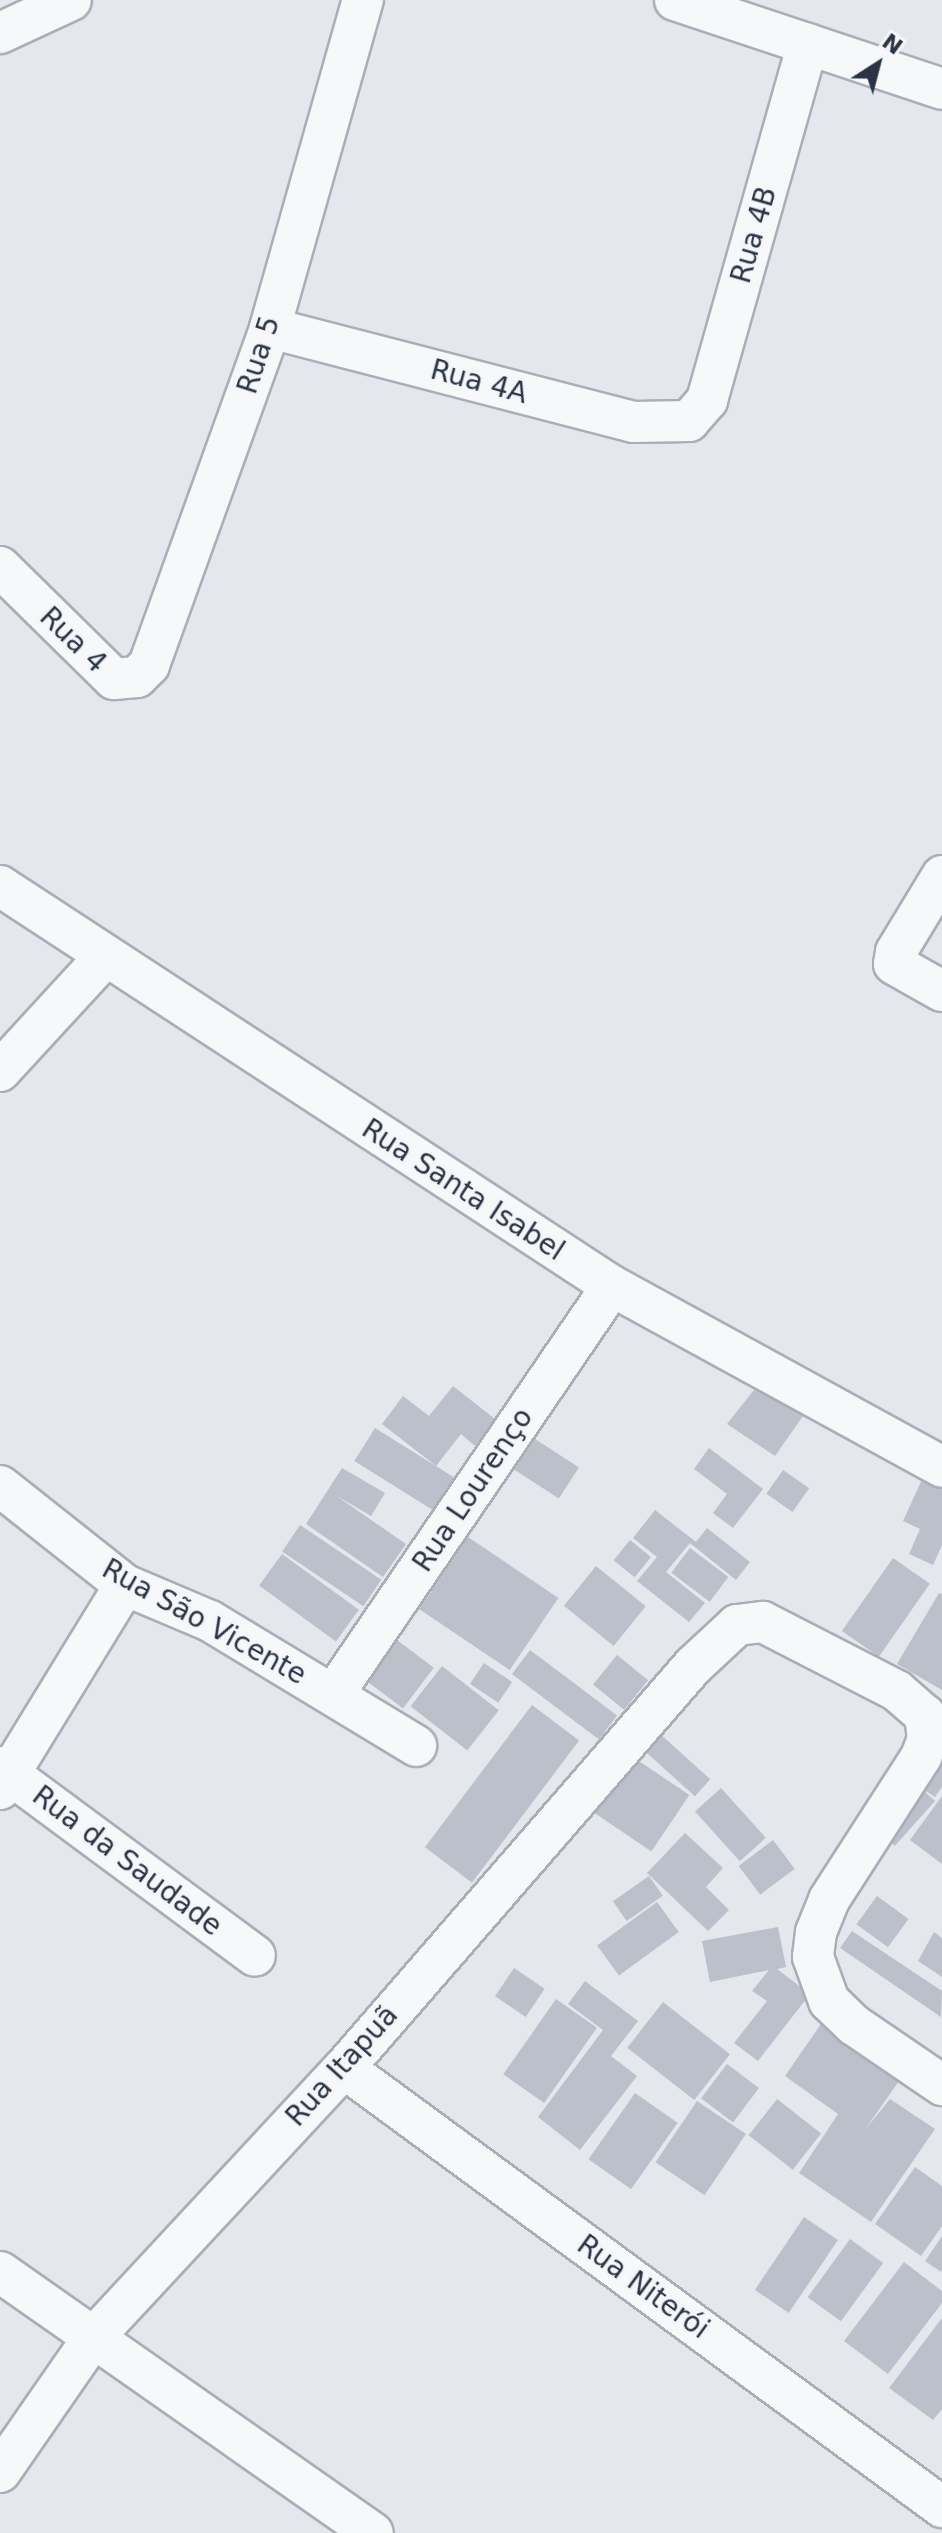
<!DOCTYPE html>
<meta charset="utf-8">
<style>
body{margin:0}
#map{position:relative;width:942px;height:2533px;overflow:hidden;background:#e4e7ec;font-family:"DejaVu Sans",sans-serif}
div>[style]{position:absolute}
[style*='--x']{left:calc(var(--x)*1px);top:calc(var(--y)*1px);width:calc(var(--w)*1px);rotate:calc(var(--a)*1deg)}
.building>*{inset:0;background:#bbc0ca;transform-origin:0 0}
.roads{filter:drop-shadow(2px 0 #a9aeb7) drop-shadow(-2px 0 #a9aeb7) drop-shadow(0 2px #a9aeb7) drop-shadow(0 -2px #a9aeb7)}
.street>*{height:40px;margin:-20px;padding:0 20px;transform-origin:20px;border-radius:20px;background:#f7f8fa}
span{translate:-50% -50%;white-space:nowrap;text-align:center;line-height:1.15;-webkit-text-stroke:6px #f4f6f9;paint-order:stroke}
.street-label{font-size:28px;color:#2b3445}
.north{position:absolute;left:838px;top:24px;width:80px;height:80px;-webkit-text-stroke:6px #f4f6f9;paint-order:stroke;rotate:36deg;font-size:22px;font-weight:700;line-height:32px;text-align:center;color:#2b3445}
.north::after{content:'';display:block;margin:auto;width:28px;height:36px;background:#2b3445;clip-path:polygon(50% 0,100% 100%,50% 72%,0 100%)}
</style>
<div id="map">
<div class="building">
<div style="clip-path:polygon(761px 1381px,810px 1406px,775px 1456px,727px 1424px)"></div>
<div style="clip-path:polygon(453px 1386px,495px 1419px,475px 1446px,461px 1434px,436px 1466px,382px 1424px,403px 1396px,429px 1416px)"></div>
<div style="left:375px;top:1428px;width:93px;height:39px;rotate:32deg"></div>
<div style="left:532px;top:1437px;width:56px;height:37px;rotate:33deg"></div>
<div style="clip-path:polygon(709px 1448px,763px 1489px,733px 1528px,713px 1513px,727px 1494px,694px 1469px)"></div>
<div style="clip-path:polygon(342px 1468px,385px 1493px,371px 1516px,335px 1495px,406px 1544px,383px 1577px,306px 1524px)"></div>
<div style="left:783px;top:1470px;width:32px;height:29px;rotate:35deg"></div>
<div style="clip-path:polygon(925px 1473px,942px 1481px,942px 1545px,933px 1565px,909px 1554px,920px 1529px,903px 1521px)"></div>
<div style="clip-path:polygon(655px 1510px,696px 1542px,707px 1528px,750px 1562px,736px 1580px,690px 1543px,666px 1572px,705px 1603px,689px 1622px,637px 1581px,657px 1557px,633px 1538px)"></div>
<div style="left:300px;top:1525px;width:98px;height:32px;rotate:34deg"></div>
<div style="left:468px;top:1537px;width:109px;height:87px;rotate:34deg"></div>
<div style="left:630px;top:1540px;width:27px;height:26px;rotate:39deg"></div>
<div style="left:690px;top:1548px;width:48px;height:31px;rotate:37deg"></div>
<div style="left:282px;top:1554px;width:95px;height:39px;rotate:36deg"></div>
<div style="left:893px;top:1558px;width:45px;height:89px;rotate:35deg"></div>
<div style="left:596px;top:1566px;width:64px;height:51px;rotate:39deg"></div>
<div style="clip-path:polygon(939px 1593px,942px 1594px,942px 1690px,897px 1664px)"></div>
<div style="left:397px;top:1640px;width:46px;height:51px;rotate:37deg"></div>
<div style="left:530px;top:1650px;width:109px;height:30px;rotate:37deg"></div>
<div style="left:617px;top:1655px;width:40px;height:38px;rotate:39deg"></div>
<div style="left:484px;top:1663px;width:34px;height:25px;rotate:34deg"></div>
<div style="left:442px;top:1666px;width:72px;height:51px;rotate:38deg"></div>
<div style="left:532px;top:1705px;width:59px;height:178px;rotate:37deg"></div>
<div style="left:659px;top:1733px;width:69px;height:23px;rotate:42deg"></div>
<div style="clip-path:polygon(942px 1751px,942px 1787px,935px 1797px,910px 1781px)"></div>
<div style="left:633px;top:1757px;width:68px;height:68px;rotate:34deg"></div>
<div style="left:915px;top:1783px;width:27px;height:60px;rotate:42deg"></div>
<div style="left:721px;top:1788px;width:67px;height:35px;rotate:48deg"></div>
<div style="clip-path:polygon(942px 1796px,942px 1864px,910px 1840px)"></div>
<div style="clip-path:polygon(685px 1833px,723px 1868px,706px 1887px,729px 1910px,708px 1931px,647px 1873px)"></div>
<div style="left:773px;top:1840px;width:36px;height:43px;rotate:53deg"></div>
<div style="left:649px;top:1876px;width:24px;height:44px;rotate:55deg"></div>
<div style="left:877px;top:1896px;width:39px;height:35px;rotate:36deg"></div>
<div style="left:657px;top:1902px;width:37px;height:74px;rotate:54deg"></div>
<div style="clip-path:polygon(778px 1927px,786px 1967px,777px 1969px,810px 1994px,758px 2061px,734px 2043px,767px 2001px,752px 1991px,769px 1970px,710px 1982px,702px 1941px)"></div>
<div style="clip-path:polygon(852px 1931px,942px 1991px,941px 2017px,840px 1948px)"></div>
<div style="clip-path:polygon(934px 1932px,942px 1938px,942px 1977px,918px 1961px)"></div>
<div style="left:514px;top:1968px;width:37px;height:34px;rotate:34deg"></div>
<div style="clip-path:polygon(585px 1981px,638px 2021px,611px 2056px,637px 2076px,580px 2150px,538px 2117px,603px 2030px,568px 2004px)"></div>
<div style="left:556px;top:1999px;width:50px;height:92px;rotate:35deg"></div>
<div style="left:663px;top:2002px;width:85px;height:58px;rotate:38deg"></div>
<div style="clip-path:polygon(823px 2021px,899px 2081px,864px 2131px,890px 2099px,935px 2129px,871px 2222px,799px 2173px,838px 2114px,785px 2076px)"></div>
<div style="left:727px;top:2064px;width:40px;height:43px;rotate:37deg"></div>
<div style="left:635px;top:2093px;width:52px;height:81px;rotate:35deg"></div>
<div style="left:777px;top:2099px;width:56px;height:46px;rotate:38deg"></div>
<div style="left:697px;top:2101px;width:59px;height:74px;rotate:34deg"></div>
<div style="clip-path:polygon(915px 2167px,942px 2186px,942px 2226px,921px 2256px,875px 2224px)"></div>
<div style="left:804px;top:2217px;width:41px;height:88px;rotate:34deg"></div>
<div style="clip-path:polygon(942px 2236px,942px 2269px,941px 2272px,925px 2261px)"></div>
<div style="left:850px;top:2239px;width:41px;height:72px;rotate:36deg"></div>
<div style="clip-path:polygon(904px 2262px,942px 2291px,942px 2303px,888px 2374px,844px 2341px)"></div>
<div style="clip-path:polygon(942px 2318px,942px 2409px,933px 2420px,889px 2388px)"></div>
</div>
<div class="roads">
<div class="street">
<div style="--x:675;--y:0;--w:281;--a:18.4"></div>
<div style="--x:0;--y:33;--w:78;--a:-24.9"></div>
<div style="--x:270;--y:328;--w:375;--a:14.5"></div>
<div style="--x:633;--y:422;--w:56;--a:-1"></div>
<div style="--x:689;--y:421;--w:28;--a:-49"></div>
<div style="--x:707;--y:400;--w:370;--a:-74.2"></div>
<div style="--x:0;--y:567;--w:160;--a:44.5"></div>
<div style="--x:114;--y:679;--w:23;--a:-5"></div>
<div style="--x:137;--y:677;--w:17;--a:-45"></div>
<div style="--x:149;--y:665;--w:358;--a:-70.2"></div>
<div style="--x:270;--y:328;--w:341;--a:-74.2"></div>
<div style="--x:942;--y:876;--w:89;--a:121.2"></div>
<div style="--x:896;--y:952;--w:12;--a:99"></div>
<div style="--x:894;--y:964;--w:55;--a:29.4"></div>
<div style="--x:0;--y:886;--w:731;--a:33.17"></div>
<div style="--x:612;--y:1286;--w:376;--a:28.7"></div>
<div style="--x:0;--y:1071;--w:154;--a:-47.4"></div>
<div style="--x:0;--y:1486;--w:159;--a:38.4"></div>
<div style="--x:125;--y:1585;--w:92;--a:23"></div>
<div style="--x:210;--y:1621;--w:241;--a:31.2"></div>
<div style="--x:333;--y:1695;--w:495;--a:-55.7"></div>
<div style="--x:0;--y:1767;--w:317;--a:36.5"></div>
<div style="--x:0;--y:1789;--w:239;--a:-58.5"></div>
<div style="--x:344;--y:2068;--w:742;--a:36.28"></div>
<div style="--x:0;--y:2272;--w:455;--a:35"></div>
<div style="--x:0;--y:2472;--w:162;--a:-55.3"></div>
<div style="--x:92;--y:2339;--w:370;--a:-47.1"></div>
<div style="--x:344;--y:2068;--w:532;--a:-49.04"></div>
<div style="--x:693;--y:1666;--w:60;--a:-43"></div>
<div style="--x:737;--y:1625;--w:26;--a:-7"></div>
<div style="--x:763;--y:1622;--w:151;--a:27.2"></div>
<div style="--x:897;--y:1691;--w:37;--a:41"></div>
<div style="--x:925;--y:1715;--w:23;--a:83"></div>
<div style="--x:928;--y:1738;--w:20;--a:110"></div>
<div style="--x:921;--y:1757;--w:170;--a:122.8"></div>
<div style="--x:829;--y:1900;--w:35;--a:112"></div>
<div style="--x:816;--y:1932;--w:25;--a:97"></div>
<div style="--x:813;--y:1957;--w:47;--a:70"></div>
<div style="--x:829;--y:2001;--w:35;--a:44"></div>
<div style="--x:854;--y:2025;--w:107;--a:34.3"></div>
</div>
</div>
<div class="street-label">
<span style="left:754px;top:235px;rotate:-74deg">Rua 4B</span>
<span style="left:259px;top:355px;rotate:-72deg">Rua 5</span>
<span style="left:479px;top:382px;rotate:15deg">Rua 4A</span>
<span style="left:73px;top:640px;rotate:44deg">Rua 4</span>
<span style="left:463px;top:1190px;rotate:33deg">Rua Santa Isabel</span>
<span style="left:473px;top:1490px;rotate:-56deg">Rua Lourenço</span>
<span style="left:204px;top:1622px;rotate:29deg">Rua São Vicente</span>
<span style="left:127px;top:1861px;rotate:37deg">Rua da Saudade</span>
<span style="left:342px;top:2066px;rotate:-48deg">Rua Itapuã</span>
<span style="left:643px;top:2287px;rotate:36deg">Rua Niterói</span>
</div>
<div class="north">N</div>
</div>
